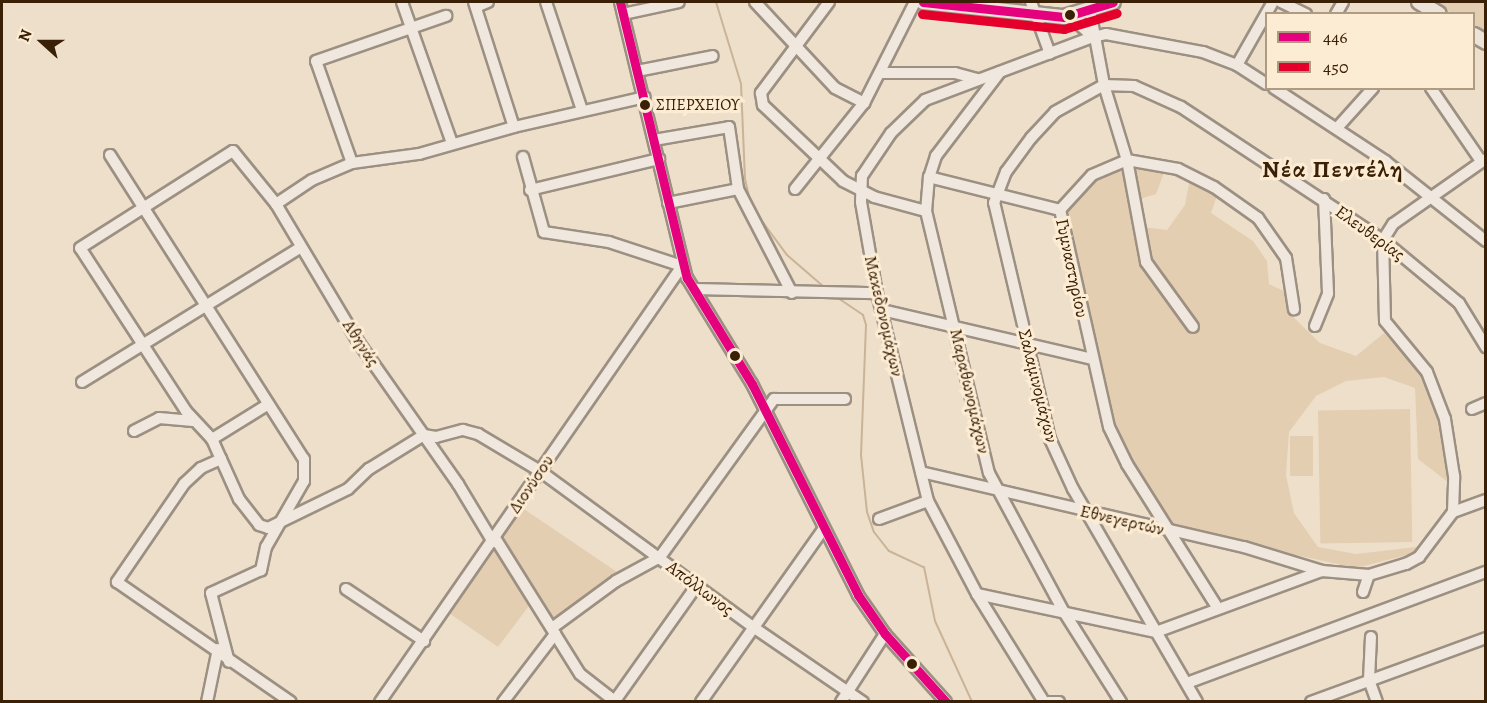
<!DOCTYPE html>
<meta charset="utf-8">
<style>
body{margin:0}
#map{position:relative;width:1487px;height:703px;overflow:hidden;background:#eedfcb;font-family:Alegreya,serif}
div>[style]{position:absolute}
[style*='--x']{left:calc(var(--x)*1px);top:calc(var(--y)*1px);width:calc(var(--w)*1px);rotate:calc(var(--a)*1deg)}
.green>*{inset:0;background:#e4ceb2;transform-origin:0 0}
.stream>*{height:2px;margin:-1px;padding:0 1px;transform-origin:1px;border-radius:1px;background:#cab396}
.roads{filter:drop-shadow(2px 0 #9c9082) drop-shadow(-2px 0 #9c9082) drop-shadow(0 2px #9c9082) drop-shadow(0 -2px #9c9082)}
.minor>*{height:10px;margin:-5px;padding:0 5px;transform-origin:5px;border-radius:5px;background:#f0e8de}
.major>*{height:14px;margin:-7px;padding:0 7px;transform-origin:7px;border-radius:7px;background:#ede4d9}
.bus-1>*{height:9px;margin:-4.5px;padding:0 4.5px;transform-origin:4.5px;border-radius:4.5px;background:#e5007d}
.bus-2>*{height:9px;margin:-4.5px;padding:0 4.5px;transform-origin:4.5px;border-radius:4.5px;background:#e4002b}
.dots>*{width:16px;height:16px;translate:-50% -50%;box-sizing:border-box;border:3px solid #fdecd4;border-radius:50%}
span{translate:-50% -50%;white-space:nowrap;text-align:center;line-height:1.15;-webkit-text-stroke:6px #fdecd4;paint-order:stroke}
.bus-label{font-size:16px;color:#392006}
.left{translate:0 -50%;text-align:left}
.street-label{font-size:18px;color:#392006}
.district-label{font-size:24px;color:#392006;font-weight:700;letter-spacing:1.5px}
.frame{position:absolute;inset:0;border:3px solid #392006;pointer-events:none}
.legend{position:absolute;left:1265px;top:12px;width:210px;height:78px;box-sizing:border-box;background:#fdecd4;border:2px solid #af9a82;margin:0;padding:8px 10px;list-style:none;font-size:18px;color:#392006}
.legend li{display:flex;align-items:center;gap:12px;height:30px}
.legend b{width:30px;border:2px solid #af9a82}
.north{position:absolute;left:12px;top:12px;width:60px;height:60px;-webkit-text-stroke:4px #fdecd4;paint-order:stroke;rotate:291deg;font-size:16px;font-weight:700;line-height:24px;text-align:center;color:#392006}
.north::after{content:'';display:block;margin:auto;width:21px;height:27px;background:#392006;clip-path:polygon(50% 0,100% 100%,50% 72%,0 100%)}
</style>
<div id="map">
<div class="green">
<div style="clip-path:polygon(1432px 2px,1485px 2px,1485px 33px,1474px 26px,1474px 14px,1452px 13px)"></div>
<div style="clip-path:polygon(1124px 164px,1165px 170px,1156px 194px,1140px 199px,1144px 227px,1167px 230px,1185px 205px,1190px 178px,1218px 193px,1211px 213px,1253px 241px,1267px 261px,1269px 284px,1288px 293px,1289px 313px,1320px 343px,1356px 356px,1384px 333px,1418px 370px,1437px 410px,1449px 483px,1418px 459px,1415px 388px,1384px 377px,1346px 381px,1316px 396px,1289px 432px,1286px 475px,1294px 513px,1318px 547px,1356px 554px,1425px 546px,1407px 555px,1356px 568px,1170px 528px,1133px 465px,1113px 416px,1064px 219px,1067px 207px,1088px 179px)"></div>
<div style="left:1410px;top:409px;width:133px;height:92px;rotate:89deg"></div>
<div style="left:1290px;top:436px;width:23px;height:40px"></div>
<div style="clip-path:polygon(521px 507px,617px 572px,550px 620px,537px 601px,528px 607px,498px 647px,449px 613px)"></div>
</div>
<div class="stream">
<div style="--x:716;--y:2;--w:86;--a:73"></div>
<div style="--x:741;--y:84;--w:95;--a:87.6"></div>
<div style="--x:745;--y:179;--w:22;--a:77"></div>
<div style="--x:759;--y:217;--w:47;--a:53.6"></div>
<div style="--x:787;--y:255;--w:49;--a:40.9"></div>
<div style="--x:835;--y:296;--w:34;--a:34"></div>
<div style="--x:863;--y:315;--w:10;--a:73"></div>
<div style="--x:866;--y:325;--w:130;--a:92.2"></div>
<div style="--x:861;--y:455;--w:57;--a:84"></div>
<div style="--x:867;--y:512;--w:21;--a:71"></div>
<div style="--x:874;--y:532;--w:24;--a:52"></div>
<div style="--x:889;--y:551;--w:38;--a:25"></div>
<div style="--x:924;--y:567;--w:55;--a:78.5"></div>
<div style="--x:935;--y:621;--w:89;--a:65.4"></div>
</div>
<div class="roads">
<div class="minor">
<div style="--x:402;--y:2;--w:150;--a:70.5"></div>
<div style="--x:474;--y:2;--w:131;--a:72.3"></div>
<div style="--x:546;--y:2;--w:114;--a:71.6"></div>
<div style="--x:620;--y:2;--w:284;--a:76.4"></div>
<div style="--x:687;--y:278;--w:124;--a:58.5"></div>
<div style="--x:752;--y:384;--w:236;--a:63.3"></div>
<div style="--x:858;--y:595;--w:47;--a:55.3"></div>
<div style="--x:885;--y:634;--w:91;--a:48.1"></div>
<div style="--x:755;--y:2;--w:117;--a:47.1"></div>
<div style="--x:835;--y:88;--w:33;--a:27"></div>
<div style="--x:829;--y:2;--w:114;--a:126.8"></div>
<div style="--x:761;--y:93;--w:12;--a:81"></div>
<div style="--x:763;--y:105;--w:110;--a:43.5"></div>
<div style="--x:843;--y:181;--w:35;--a:27"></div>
<div style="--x:874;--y:197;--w:54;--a:15.1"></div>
<div style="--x:1031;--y:2;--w:55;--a:69.9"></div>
<div style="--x:1281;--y:2;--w:28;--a:26"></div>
<div style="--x:476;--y:7;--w:13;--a:-23"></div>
<div style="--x:1090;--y:10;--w:76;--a:79.4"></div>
<div style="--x:1104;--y:85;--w:78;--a:73"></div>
<div style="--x:1127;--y:160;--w:104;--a:79.4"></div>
<div style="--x:1146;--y:262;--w:80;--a:54.1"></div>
<div style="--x:623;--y:14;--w:57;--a:-12.1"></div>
<div style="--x:1078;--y:14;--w:12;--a:76"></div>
<div style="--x:1081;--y:26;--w:16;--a:43"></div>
<div style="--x:1336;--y:14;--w:14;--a:-60"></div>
<div style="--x:1237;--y:65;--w:73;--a:-60.3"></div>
<div style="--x:637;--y:71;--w:77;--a:-11.2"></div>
<div style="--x:1000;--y:72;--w:106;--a:127.3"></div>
<div style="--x:936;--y:156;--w:22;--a:108"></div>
<div style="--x:929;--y:177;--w:34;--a:95"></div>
<div style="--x:926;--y:211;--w:269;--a:76.5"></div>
<div style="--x:989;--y:473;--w:158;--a:61.7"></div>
<div style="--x:1064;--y:612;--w:107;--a:57.7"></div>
<div style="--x:881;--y:73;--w:74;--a:0"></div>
<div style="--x:955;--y:73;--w:24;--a:15"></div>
<div style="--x:1274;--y:88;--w:133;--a:33.3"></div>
<div style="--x:1385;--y:161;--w:129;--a:38.4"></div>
<div style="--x:1431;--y:88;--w:88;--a:55.6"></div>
<div style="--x:1337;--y:128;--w:54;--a:-48"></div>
<div style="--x:654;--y:140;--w:76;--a:-9.8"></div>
<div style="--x:729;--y:127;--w:63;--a:81.7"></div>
<div style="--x:738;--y:189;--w:117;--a:62.6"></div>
<div style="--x:110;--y:155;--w:361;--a:57.5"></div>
<div style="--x:304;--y:459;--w:22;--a:90"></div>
<div style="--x:304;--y:481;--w:76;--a:119.9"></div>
<div style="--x:266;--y:547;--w:24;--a:102"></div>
<div style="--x:261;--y:570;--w:55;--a:155.3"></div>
<div style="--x:211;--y:593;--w:71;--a:75.4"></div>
<div style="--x:352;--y:163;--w:108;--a:-109.4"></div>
<div style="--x:316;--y:61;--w:138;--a:-19.1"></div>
<div style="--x:929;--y:177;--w:135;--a:14.1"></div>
<div style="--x:795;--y:189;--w:110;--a:-51.3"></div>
<div style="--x:864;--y:103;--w:113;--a:-63.2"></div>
<div style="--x:530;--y:190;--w:133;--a:-13.5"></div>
<div style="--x:668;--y:203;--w:71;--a:-11.3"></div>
<div style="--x:276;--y:204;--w:43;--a:-33.7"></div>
<div style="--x:312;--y:180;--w:43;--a:-23"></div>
<div style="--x:352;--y:163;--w:68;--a:-7.7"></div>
<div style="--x:419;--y:154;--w:99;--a:-15.9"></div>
<div style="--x:514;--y:127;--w:134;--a:-12.9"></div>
<div style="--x:1383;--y:240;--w:19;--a:-58"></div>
<div style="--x:1393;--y:224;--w:113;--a:-35"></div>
<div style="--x:695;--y:289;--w:182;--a:1.3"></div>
<div style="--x:882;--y:310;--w:216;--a:13.1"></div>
<div style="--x:1315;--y:326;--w:35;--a:-68"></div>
<div style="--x:1328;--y:293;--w:94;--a:-92.4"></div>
<div style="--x:82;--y:382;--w:256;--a:-31.6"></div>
<div style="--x:267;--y:405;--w:65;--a:148.3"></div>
<div style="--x:212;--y:439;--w:38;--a:-133"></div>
<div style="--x:186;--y:411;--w:194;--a:-123"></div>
<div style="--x:80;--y:248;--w:181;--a:-32.4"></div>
<div style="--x:233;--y:151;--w:68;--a:50.9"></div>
<div style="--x:276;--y:204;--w:162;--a:59.2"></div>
<div style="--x:359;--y:343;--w:172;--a:54.9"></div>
<div style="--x:458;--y:484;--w:68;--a:58.9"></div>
<div style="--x:1472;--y:409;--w:15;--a:-23"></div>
<div style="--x:134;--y:431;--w:28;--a:-27"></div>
<div style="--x:159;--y:418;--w:34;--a:5"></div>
<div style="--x:212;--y:439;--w:22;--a:66"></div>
<div style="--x:221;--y:459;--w:22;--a:156"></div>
<div style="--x:201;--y:468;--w:23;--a:137"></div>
<div style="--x:184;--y:484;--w:119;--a:124.4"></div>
<div style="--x:117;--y:582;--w:211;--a:34.6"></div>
<div style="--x:221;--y:459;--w:44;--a:65.8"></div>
<div style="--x:239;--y:499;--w:33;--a:52"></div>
<div style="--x:259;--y:525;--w:9;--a:18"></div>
<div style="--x:268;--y:528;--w:89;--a:-26"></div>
<div style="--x:348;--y:489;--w:29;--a:-44"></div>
<div style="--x:369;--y:469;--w:65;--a:-31.7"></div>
<div style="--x:424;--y:435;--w:12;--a:9"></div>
<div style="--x:436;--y:437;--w:28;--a:-15"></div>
<div style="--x:463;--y:430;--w:16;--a:15"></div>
<div style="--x:478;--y:434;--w:72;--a:30.8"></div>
<div style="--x:540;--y:471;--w:264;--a:36.2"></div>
<div style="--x:753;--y:627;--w:133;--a:34.3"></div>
<div style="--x:921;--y:472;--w:332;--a:13.1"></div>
<div style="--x:1244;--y:547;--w:82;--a:17.1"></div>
<div style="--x:1453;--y:512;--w:35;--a:-20"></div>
<div style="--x:879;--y:519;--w:52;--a:-20.2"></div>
<div style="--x:495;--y:538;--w:160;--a:58"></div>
<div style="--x:580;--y:674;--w:46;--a:37.9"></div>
<div style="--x:346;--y:589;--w:94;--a:33.7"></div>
<div style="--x:1363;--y:592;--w:18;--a:-71"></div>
<div style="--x:977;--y:594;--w:183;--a:12"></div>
<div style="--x:1217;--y:607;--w:169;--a:-122.2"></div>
<div style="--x:1127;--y:464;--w:41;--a:-115.9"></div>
<div style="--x:1109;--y:427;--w:222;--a:-102.7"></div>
<div style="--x:1060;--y:210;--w:47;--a:-47.6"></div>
<div style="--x:1092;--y:175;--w:38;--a:-23"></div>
<div style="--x:1127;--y:160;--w:52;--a:10"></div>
<div style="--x:1178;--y:169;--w:40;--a:26.6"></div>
<div style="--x:1214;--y:187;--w:54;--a:35.2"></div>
<div style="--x:1258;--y:218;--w:49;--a:55"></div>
<div style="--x:1286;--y:258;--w:52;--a:81.1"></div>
<div style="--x:552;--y:628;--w:79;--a:-36.3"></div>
<div style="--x:616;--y:581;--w:50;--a:-28.6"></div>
<div style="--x:660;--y:557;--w:195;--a:-54.2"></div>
<div style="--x:774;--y:399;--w:71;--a:0"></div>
<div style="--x:1156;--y:632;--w:177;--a:-20.2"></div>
<div style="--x:1322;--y:571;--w:47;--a:4.9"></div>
<div style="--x:1369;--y:575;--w:39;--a:-17"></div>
<div style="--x:1406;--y:564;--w:15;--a:-28"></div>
<div style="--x:1419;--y:557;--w:56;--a:-52.9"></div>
<div style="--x:1453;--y:512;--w:36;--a:-88"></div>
<div style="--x:1454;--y:476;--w:58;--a:-99"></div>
<div style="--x:1445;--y:419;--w:50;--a:-111"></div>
<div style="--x:1427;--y:372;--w:66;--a:-129.5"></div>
<div style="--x:1385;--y:321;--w:81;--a:-91.4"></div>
<div style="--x:1371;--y:637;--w:43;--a:92.7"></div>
<div style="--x:1369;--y:680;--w:23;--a:70"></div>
<div style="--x:1187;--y:683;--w:319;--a:-20.4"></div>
<div style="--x:207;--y:702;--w:54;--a:-78.3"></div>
<div style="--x:380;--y:702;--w:530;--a:-55.29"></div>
<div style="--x:682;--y:266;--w:77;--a:-161.8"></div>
<div style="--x:609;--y:242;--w:66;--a:-171.3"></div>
<div style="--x:544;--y:232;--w:78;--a:-105.6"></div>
<div style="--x:503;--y:702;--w:86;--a:-52.6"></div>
<div style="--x:614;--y:702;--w:143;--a:-54.6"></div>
<div style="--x:701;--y:702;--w:213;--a:-54.7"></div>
<div style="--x:841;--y:702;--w:81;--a:-57.1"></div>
<div style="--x:1044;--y:702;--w:127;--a:-121.8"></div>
<div style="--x:977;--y:594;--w:105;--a:-117.8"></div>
<div style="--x:928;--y:501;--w:214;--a:-103.8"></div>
<div style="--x:877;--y:293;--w:92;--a:-100"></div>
<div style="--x:861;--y:202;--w:26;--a:-88"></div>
<div style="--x:862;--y:176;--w:52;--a:-56"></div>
<div style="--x:891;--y:133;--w:47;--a:-44.1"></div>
<div style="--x:925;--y:100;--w:179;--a:-20.6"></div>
<div style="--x:1093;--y:37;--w:13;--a:-13"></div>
<div style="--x:1106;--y:34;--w:99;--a:10.5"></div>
<div style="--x:1203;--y:52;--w:36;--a:21"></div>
<div style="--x:1237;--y:65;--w:35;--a:33"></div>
<div style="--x:1049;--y:702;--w:10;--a:0"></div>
<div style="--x:1197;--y:702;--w:246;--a:-120.2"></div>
<div style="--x:1073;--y:489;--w:55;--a:-114.7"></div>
<div style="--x:1050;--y:439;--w:243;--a:-103.3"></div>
<div style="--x:994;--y:203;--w:33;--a:-69"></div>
<div style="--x:1006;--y:172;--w:42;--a:-53.7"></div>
<div style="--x:1031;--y:138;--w:35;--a:-47"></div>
<div style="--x:1055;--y:112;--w:56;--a:-28.9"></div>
<div style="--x:1104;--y:85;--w:30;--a:2"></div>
<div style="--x:1134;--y:86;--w:51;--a:24.1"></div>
<div style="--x:1181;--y:107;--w:242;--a:33.4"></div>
<div style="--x:1383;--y:240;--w:99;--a:39.7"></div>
<div style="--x:1459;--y:303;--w:52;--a:58.5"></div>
<div style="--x:1311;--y:702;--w:186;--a:-20.1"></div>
</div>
<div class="major">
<div style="--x:923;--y:2;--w:142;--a:6.1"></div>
<div style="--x:1064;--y:17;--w:51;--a:-17"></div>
<div style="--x:1419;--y:2;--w:23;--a:31"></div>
<div style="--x:1474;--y:35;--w:14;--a:30"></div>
</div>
</div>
<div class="bus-1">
<div style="--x:620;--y:2;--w:284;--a:76.4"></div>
<div style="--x:687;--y:278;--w:124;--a:58.5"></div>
<div style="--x:752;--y:384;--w:236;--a:63.3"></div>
<div style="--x:858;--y:595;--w:47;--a:55.3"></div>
<div style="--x:885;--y:634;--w:91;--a:48.1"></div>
<div style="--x:923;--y:2;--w:142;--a:6.1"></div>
<div style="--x:1064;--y:17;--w:51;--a:-17"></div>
</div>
<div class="bus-2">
<div style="--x:922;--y:14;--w:143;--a:6"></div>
<div style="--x:1064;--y:29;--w:55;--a:-16.8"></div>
</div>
<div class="dots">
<div style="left:1070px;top:15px;background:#392006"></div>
<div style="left:645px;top:105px;background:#392006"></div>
<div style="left:735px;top:356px;background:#392006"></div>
<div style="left:912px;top:664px;background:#392006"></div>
</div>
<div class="bus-label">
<span class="left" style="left:656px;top:105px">ΣΠΕΡΧΕΙΟΥ</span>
</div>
<div class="street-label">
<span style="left:1370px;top:233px;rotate:36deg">Ελευθερίας</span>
<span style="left:1072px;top:268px;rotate:78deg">Γυμναστηρίου</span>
<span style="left:884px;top:316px;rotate:77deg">Μακεδονομάχων</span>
<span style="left:361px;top:343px;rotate:57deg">Αθηνάς</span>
<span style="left:1038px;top:386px;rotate:76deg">Σαλαμινομάχων</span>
<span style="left:970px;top:391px;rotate:77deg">Μαραθωνομάχων</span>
<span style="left:531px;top:484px;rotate:-56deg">Διονύσου</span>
<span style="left:1122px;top:520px;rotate:13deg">Εθνεγερτών</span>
<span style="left:700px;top:588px;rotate:37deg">Απόλλωνος</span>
</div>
<div class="district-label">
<span style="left:1333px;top:170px">Νέα Πεντέλη</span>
</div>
<div class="frame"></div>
<ul class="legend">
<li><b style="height:8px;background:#e5007d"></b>446</li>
<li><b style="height:8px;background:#e4002b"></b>450</li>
</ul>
<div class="north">N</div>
</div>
